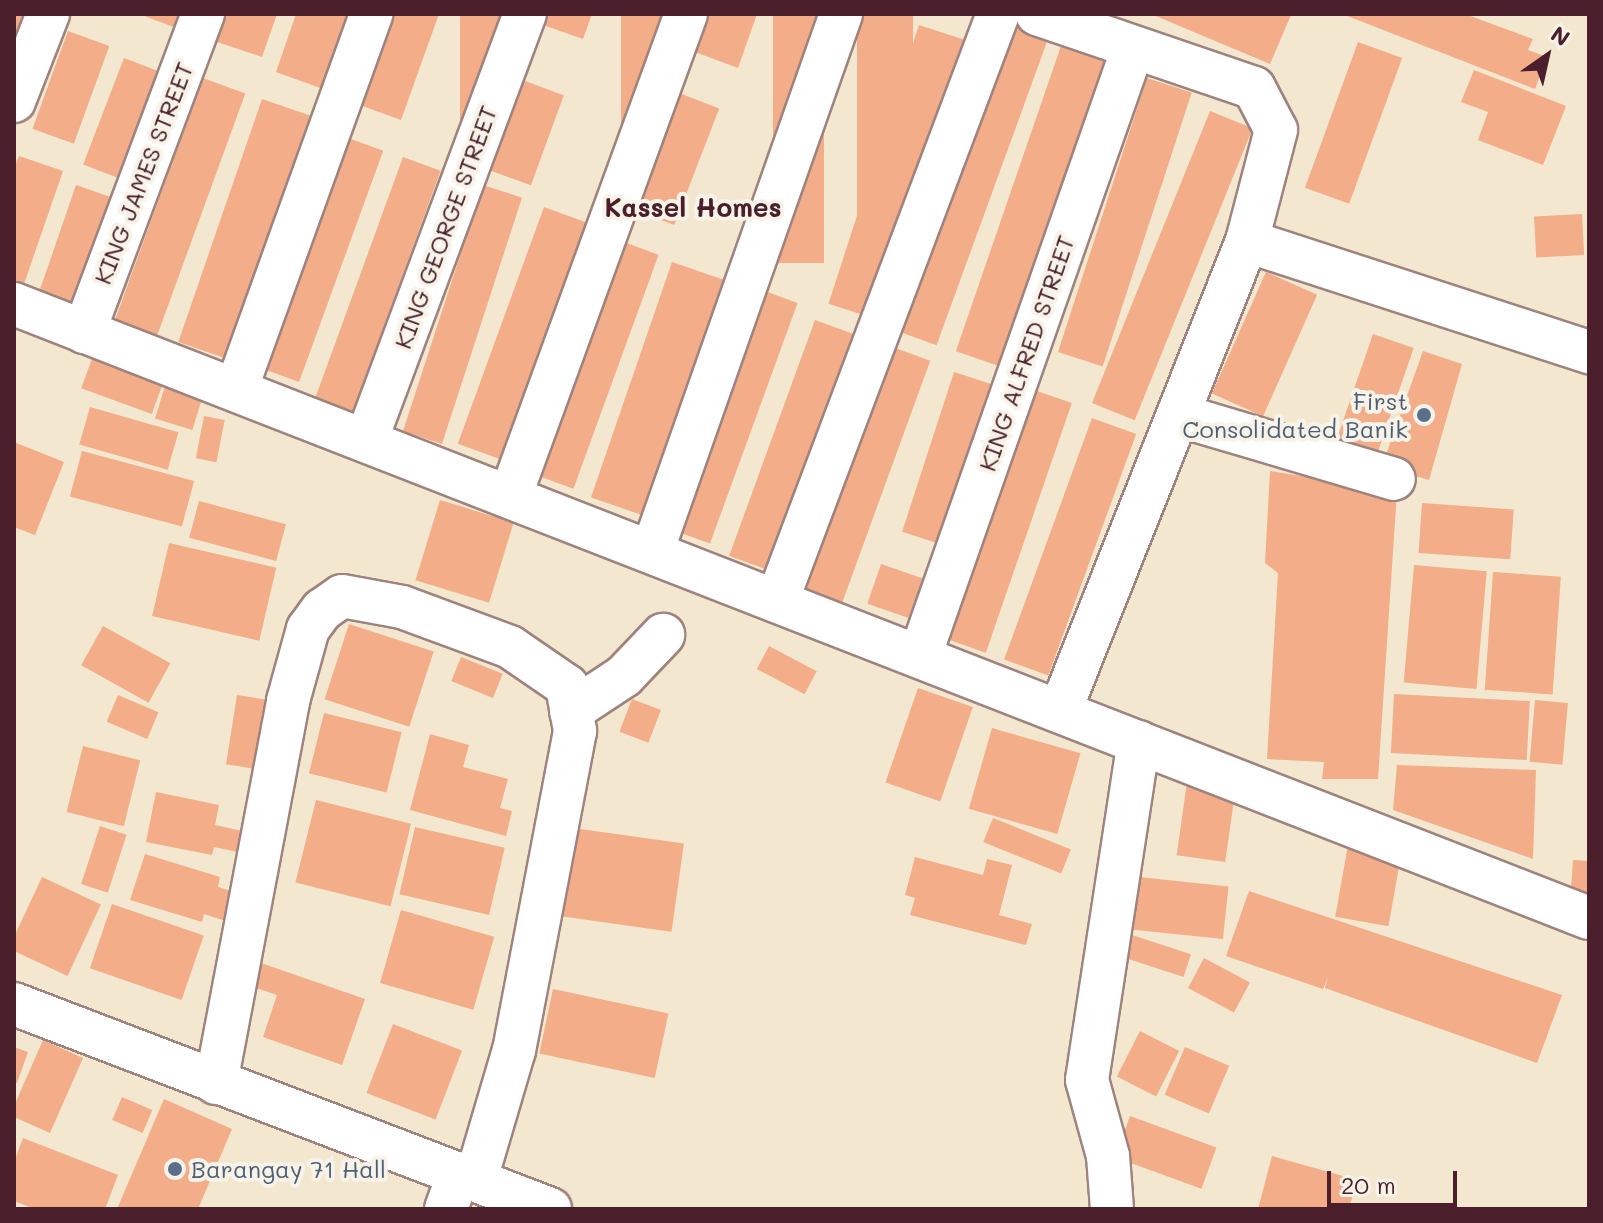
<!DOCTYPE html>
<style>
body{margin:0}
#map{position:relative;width:1603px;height:1223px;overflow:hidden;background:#f3e7d0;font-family:Mali,sans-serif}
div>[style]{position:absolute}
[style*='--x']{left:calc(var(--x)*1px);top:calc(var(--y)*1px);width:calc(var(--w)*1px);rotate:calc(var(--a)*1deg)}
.building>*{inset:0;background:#f3ad88;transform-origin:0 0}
.roads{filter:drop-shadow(2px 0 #9e837e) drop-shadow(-2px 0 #9e837e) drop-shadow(0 2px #9e837e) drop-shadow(0 -2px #9e837e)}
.street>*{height:42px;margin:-21px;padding:0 21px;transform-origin:21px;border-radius:21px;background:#fff}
.dots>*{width:22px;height:22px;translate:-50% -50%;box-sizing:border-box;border:4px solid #f7f3e8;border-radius:50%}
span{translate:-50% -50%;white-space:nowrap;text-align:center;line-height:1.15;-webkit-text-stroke:8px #f7f3e8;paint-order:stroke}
.street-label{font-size:24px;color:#4a1f2b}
.service-label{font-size:24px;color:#4e5e75}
.right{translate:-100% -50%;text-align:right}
.left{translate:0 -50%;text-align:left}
.neighbourhood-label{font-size:26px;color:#4a1f2b;font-weight:700}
.frame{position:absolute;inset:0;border:16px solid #4a1f2b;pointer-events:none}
.north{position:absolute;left:1507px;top:16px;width:80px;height:80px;-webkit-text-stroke:6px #f7f3e8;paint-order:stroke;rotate:34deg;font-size:22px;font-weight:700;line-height:32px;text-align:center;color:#4a1f2b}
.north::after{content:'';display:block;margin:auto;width:28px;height:36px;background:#4a1f2b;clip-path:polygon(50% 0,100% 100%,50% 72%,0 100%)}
.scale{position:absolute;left:1327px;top:1171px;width:130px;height:36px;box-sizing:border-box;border:4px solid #4a1f2b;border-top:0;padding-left:10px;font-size:24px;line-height:28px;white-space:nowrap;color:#4a1f2b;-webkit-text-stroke:6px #f7f3e8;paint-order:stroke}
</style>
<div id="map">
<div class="building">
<div style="clip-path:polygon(14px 14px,28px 14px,14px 52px)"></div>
<div style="clip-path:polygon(139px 14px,193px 14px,187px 32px)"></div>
<div style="clip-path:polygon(227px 14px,277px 14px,262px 57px,217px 42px)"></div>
<div style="clip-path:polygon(296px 14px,350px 14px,323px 89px,276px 72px)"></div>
<div style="clip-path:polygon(389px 14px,439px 14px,401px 120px,357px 104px)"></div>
<div style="left:460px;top:14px;width:46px;height:130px"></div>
<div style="clip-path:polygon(547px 14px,592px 14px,583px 39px,543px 25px)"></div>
<div style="left:621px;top:14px;width:43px;height:187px"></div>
<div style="clip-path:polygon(708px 14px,757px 14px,738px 68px,695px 52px)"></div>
<div style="left:773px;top:14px;width:51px;height:249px"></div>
<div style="left:857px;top:14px;width:56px;height:275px"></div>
<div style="clip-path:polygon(1151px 14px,1289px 14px,1291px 15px,1270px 64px)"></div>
<div style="clip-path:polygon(1342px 14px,1465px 14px,1533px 39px,1528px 50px,1547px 57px,1535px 89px)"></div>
<div style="left:1007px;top:23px;width:44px;height:327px;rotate:20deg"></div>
<div style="left:919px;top:25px;width:54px;height:293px;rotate:18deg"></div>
<div style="left:68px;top:31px;width:44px;height:104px;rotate:20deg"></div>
<div style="left:1358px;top:42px;width:47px;height:155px;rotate:20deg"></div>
<div style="left:1062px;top:43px;width:53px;height:326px;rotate:19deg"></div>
<div style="left:124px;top:58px;width:42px;height:114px;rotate:21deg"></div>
<div style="clip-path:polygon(1474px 70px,1566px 106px,1543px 165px,1478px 140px,1488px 112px,1461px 102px)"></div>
<div style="left:514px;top:77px;width:53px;height:96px;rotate:20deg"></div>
<div style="left:203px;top:78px;width:45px;height:259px;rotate:20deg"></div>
<div style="left:1147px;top:78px;width:47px;height:288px;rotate:18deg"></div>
<div style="left:679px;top:93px;width:43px;height:125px;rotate:21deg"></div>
<div style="left:262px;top:99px;width:53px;height:257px;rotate:19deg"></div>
<div style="left:1210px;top:111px;width:46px;height:315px;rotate:22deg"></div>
<div style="left:340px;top:135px;width:46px;height:246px;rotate:20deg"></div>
<div style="clip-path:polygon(19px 156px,63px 171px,24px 284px,14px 281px,14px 169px)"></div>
<div style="left:403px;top:157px;width:40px;height:257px;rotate:20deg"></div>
<div style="left:76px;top:185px;width:42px;height:115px;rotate:19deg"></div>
<div style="left:483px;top:185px;width:41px;height:259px;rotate:18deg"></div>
<div style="left:544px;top:207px;width:56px;height:252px;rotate:20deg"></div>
<div style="left:1582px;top:214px;width:41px;height:48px;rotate:87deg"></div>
<div style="left:621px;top:241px;width:40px;height:249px;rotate:20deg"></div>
<div style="left:672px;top:262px;width:60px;height:249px;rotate:19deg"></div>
<div style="left:1266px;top:272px;width:56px;height:133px;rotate:24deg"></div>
<div style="left:759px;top:289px;width:41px;height:256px;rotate:20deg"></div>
<div style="left:815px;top:320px;width:46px;height:251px;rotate:20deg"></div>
<div style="left:1373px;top:334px;width:43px;height:119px;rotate:19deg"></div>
<div style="left:97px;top:345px;width:75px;height:46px;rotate:20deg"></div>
<div style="left:887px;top:345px;width:46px;height:257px;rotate:20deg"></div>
<div style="clip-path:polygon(1423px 351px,1462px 364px,1429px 480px,1382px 466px)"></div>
<div style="left:954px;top:372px;width:44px;height:168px;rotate:18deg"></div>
<div style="left:165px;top:386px;width:39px;height:34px;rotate:17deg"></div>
<div style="left:1034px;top:390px;width:40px;height:264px;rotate:19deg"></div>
<div style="left:90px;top:407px;width:92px;height:39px;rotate:16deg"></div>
<div style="left:204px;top:416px;width:21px;height:43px;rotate:11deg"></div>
<div style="left:1092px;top:418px;width:47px;height:257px;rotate:20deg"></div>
<div style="clip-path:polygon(14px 442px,64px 462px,35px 535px,14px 527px)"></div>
<div style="left:82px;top:451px;width:116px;height:47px;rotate:15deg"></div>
<div style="clip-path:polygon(1270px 471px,1397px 491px,1378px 779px,1322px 779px,1324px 762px,1267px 759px,1278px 573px,1265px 563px)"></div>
<div style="left:440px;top:500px;width:77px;height:84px;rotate:17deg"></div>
<div style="left:199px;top:501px;width:90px;height:38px;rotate:15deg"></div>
<div style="left:1422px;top:503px;width:92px;height:50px;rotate:4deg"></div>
<div style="left:169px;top:543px;width:110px;height:75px;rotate:13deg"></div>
<div style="left:881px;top:564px;width:46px;height:42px;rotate:19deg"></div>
<div style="left:1414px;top:565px;width:73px;height:118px;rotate:5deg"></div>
<div style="left:1493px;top:572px;width:68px;height:118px;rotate:4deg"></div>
<div style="left:349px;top:624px;width:89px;height:79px;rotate:18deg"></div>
<div style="left:103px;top:626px;width:77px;height:45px;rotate:29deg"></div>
<div style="left:769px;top:646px;width:54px;height:26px;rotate:28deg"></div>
<div style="left:461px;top:657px;width:45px;height:26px;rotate:22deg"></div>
<div style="left:918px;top:688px;width:58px;height:100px;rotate:19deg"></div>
<div style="left:1394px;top:694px;width:136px;height:59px;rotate:3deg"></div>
<div style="left:118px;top:695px;width:44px;height:29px;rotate:23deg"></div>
<div style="left:237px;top:695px;width:36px;height:70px;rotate:9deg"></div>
<div style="left:632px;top:699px;width:31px;height:35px;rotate:21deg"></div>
<div style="left:1535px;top:700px;width:33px;height:62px;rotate:5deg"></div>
<div style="left:324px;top:713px;width:80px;height:62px;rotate:14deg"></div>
<div style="left:992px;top:728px;width:92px;height:84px;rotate:16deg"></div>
<div style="clip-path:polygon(430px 734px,469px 745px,463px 767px,508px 779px,500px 808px,512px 811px,506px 836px,410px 810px)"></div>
<div style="left:83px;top:746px;width:59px;height:68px;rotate:14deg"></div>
<div style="clip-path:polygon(1397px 765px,1536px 770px,1533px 859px,1393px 810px)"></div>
<div style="left:1187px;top:782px;width:49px;height:74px;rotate:8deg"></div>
<div style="clip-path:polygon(156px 792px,219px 805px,215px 825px,247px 832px,242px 853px,214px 847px,212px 855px,146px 842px)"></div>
<div style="left:316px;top:800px;width:98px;height:85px;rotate:14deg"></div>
<div style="left:993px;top:818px;width:84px;height:26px;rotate:22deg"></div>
<div style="left:100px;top:826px;width:28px;height:61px;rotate:18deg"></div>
<div style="left:415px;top:827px;width:92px;height:69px;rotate:13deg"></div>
<div style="left:573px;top:828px;width:112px;height:89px;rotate:8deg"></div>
<div style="left:1349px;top:839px;width:54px;height:79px;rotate:10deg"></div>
<div style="clip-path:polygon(145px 854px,220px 877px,218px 887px,237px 893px,229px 922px,204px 914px,202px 922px,130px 900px)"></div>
<div style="clip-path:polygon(915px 857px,983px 875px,987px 859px,1012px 865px,999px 915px,1032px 924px,1026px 945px,910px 915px,915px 898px,905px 895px)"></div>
<div style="left:1573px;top:860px;width:16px;height:33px;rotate:4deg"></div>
<div style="left:42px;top:877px;width:65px;height:79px;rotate:25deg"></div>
<div style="left:1139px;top:877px;width:90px;height:53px;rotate:6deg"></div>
<div style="clip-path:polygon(1249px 891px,1562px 995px,1537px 1063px,1325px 988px,1328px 978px,1323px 989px,1226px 956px)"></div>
<div style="left:112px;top:904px;width:97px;height:68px;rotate:19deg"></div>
<div style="left:401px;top:910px;width:97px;height:76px;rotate:16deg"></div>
<div style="left:1132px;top:935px;width:62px;height:24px;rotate:18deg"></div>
<div style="left:1204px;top:958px;width:52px;height:34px;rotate:28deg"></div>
<div style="clip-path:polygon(261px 963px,365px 999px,342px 1065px,263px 1037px,277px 995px,253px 987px)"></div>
<div style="left:553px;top:989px;width:118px;height:66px;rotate:12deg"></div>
<div style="left:393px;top:1024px;width:74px;height:74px;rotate:21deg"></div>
<div style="left:1140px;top:1031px;width:44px;height:51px;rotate:27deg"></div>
<div style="clip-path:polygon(43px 1040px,83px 1058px,50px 1133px,14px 1117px,14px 1106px)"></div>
<div style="clip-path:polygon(14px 1047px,28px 1052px,17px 1083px,14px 1082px)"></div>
<div style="left:1185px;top:1047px;width:48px;height:52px;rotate:23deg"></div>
<div style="left:122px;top:1097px;width:33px;height:25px;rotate:23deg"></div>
<div style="clip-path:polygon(164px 1099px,232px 1129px,198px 1209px,117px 1209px)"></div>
<div style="left:1130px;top:1116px;width:92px;height:44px;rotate:20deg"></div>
<div style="clip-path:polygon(23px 1138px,118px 1175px,105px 1209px,35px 1209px,14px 1201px,14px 1162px)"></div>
<div style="clip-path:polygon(1272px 1156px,1357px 1180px,1349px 1209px,1258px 1209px)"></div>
</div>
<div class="roads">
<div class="street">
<div style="--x:1037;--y:14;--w:229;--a:18.8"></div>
<div style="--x:1254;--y:88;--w:47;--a:62.4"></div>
<div style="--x:1276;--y:130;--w:115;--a:104.6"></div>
<div style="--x:1247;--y:241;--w:360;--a:18"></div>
<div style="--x:14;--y:101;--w:93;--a:-68.7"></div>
<div style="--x:14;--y:304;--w:1690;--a:21.3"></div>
<div style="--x:84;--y:332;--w:340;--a:-69.5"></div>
<div style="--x:236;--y:390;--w:400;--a:-70.2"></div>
<div style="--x:1178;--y:415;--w:225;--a:16.5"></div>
<div style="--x:366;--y:441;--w:456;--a:-69.6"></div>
<div style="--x:510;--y:497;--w:514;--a:-69.98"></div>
<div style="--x:652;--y:552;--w:570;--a:-70.64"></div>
<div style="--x:777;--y:601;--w:627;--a:-69.37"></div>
<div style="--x:920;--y:656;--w:641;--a:-70.69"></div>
<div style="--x:571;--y:711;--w:64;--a:-33.4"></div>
<div style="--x:624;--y:676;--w:57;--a:-46.4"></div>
<div style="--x:1060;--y:711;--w:506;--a:-68.3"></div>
<div style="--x:14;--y:1004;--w:574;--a:20.93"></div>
<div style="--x:216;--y:1083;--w:389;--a:-79.3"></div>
<div style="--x:288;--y:701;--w:75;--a:-74.5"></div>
<div style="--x:308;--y:629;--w:24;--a:-54"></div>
<div style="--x:322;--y:610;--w:24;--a:-35"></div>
<div style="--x:342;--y:596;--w:61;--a:10.4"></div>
<div style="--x:402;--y:607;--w:115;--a:20.3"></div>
<div style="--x:510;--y:647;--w:69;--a:34.4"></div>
<div style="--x:567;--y:686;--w:46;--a:79.9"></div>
<div style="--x:575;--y:731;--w:325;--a:100.8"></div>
<div style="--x:514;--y:1050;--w:134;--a:106.4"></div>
<div style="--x:446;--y:1209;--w:38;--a:-70"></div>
<div style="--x:1112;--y:1209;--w:53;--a:-94.3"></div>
<div style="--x:1108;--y:1156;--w:79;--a:-105.4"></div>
<div style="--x:1087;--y:1080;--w:342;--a:-81.3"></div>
</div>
</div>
<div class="dots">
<div style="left:1424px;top:415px;background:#5c6f8a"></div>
<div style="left:175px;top:1169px;background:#5c6f8a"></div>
</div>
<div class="street-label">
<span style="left:143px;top:173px;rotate:-69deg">KING JAMES STREET</span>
<span style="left:445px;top:227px;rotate:-70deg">KING GEORGE STREET</span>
<span style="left:1026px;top:353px;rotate:-71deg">KING ALFRED STREET</span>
</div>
<div class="service-label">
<span class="right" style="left:1408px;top:415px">First<br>Consolidated Banik</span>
<span class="left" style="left:191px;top:1169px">Barangay 71 Hall</span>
</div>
<div class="neighbourhood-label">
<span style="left:693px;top:208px">Kassel Homes</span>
</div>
<div class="frame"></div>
<div class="north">N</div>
<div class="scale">20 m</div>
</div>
